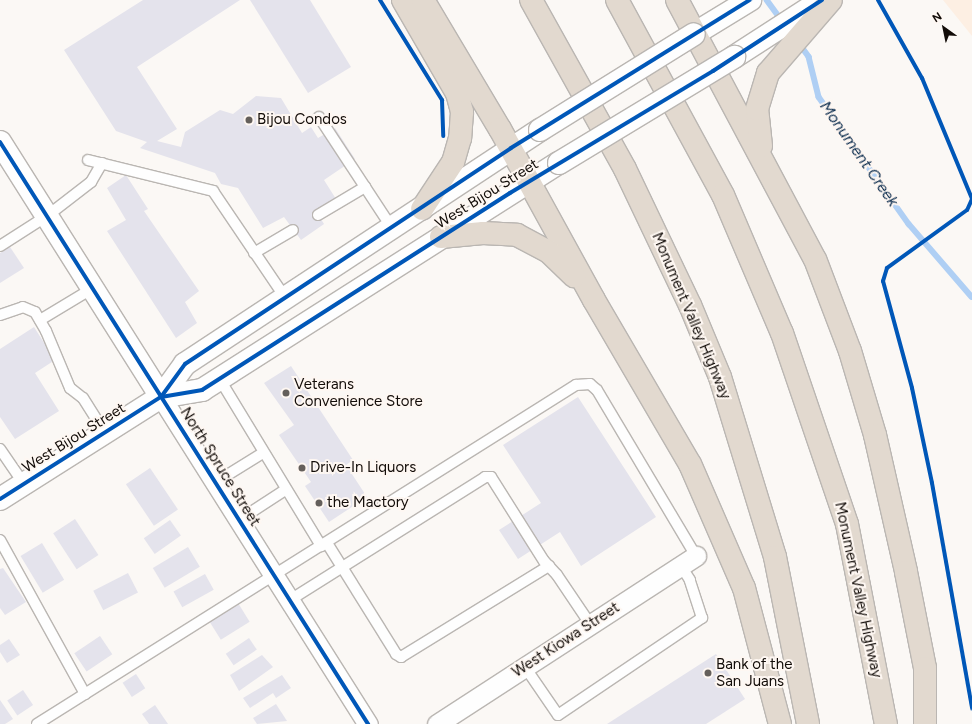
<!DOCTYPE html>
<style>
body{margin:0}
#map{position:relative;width:972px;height:724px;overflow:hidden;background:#fbf8f5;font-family:Figtree,sans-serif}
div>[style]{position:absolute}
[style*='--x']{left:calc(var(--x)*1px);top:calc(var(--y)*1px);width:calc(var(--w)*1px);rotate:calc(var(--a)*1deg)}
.built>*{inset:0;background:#fdefe3}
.stream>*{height:5.5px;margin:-2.75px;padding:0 2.75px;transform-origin:2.75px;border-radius:2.75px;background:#afcff4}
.building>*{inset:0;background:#e4e3ec;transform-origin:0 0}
.roads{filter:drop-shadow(1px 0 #bab6b2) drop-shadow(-1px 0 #bab6b2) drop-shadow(0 1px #bab6b2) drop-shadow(0 -1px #bab6b2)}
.lane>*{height:10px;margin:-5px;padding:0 5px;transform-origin:5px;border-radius:5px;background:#fefefe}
.street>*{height:19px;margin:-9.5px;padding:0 9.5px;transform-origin:9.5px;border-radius:9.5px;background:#fefefe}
.secondary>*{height:22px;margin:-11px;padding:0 11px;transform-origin:11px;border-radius:11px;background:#fefefe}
.highway>*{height:22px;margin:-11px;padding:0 11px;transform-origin:11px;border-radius:11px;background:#e2d9cf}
.bridges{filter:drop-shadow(1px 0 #bab6b2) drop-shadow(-1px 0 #bab6b2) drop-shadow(0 1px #bab6b2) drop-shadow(0 -1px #bab6b2)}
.secondary-bridge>*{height:22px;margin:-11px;padding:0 11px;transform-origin:11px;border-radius:11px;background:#fefefe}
.cycleway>*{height:4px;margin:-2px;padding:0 2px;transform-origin:2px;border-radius:2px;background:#0057b8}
.dots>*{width:11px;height:11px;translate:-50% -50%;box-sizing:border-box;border:2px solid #fef7f2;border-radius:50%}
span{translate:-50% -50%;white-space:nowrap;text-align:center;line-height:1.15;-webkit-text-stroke:4px #fef7f2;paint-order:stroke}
.poi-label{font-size:15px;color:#120c08}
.left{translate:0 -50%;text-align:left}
.street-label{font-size:15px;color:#120c08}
.water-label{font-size:16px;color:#0b2c4e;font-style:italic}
.north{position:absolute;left:924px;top:8px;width:40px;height:40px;-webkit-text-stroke:3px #fef7f2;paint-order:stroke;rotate:327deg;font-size:11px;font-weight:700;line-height:16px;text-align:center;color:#120c08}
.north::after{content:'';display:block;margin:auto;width:14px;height:18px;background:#120c08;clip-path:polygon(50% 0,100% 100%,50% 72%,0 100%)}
</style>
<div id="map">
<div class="built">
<div style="clip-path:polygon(943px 0,972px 0,972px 36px)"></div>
</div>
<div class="stream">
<div style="--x:767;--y:0;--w:26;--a:54"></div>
<div style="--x:799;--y:43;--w:17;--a:54"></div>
<div style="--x:809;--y:57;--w:41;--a:76"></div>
<div style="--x:819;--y:97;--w:156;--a:54.7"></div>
<div style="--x:909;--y:224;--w:96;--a:49.2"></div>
</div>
<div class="building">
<div style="clip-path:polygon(143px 0,240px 0,137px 67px,177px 129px,157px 141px,181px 147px,185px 132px,220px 110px,233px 114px,256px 96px,281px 98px,302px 133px,311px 127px,318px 138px,335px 128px,355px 159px,324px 180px,336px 199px,316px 211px,324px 224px,301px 240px,284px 217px,263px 228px,238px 188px,221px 184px,215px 173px,140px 148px,147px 142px,116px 131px,64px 50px)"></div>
<div style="clip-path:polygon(250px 0,310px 0,351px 67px,308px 93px)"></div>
<div style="clip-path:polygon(126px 175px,148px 209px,144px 211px,199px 291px,185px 302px,197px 323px,176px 338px,107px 231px,126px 220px,107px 188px)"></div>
<div style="clip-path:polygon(10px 247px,24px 268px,0 283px,0 253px)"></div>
<div style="clip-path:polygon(34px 327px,55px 360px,35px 373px,59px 411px,15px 439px,0 417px,0 349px)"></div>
<div style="clip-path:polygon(291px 366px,353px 460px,346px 465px,367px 497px,329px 522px,305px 486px,311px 482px,279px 435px,294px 425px,264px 383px)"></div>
<div style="clip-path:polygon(578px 397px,656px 517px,581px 566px,560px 532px,518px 559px,499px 530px,541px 503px,503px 445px)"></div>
<div style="left:150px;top:468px;width:50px;height:29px;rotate:56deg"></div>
<div style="left:75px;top:519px;width:43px;height:26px;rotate:57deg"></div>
<div style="left:170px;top:520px;width:19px;height:32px;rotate:55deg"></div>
<div style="left:42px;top:543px;width:43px;height:25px;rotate:59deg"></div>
<div style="left:188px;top:547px;width:23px;height:41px;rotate:59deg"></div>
<div style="clip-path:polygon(3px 568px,26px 602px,5px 615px,0 608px,0 569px)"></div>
<div style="left:128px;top:573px;width:22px;height:39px;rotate:63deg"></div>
<div style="left:205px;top:574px;width:18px;height:36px;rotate:61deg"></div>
<div style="left:238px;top:603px;width:22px;height:34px;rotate:58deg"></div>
<div style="left:100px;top:636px;width:22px;height:31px;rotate:56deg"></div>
<div style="left:249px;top:638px;width:14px;height:28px;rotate:56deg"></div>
<div style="clip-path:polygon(9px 639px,20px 655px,7px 663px,0 652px,0 645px)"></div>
<div style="clip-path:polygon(716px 654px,745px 699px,706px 724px,607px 724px)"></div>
<div style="clip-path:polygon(262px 655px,273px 667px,239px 691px,230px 675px)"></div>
<div style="left:136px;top:674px;width:17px;height:16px;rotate:57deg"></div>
<div style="clip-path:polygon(282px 675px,291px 688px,276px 698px,273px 693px,250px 708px,243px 698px)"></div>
<div style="left:23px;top:690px;width:18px;height:19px;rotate:56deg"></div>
<div style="clip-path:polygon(0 700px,13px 719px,5px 724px,0 724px)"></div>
<div style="clip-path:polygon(276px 704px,287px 721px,257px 724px,253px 718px)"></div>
<div style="clip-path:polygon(155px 705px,168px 724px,149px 724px,142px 714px)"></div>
</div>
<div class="roads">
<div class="lane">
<div style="--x:319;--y:117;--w:133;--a:56.7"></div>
<div style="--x:88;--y:160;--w:129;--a:13.9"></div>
<div style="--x:213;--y:191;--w:130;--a:55.9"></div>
<div style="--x:318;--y:215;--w:55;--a:-30.8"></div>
<div style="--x:0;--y:246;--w:56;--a:-32.6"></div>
<div style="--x:47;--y:216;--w:56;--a:-37.7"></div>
<div style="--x:91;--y:182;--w:22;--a:-60"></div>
<div style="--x:254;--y:253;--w:45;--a:-30.5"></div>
<div style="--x:0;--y:315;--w:24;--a:-19"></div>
<div style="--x:23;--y:307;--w:13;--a:23"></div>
<div style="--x:35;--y:312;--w:22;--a:60"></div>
<div style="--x:46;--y:331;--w:62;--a:67.2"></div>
<div style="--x:70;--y:388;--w:16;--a:38"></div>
<div style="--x:83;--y:398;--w:41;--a:57.8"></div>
<div style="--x:40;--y:320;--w:62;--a:-31.1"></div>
<div style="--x:219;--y:378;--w:197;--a:58.7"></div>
<div style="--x:0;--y:449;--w:42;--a:55.6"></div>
<div style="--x:216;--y:482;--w:55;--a:-31.7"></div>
<div style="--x:239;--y:520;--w:55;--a:-33.1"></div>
<div style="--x:0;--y:540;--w:176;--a:61.1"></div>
<div style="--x:327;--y:543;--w:131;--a:58.1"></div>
<div style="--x:396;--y:654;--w:6;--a:31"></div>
<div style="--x:401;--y:657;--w:174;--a:-31.6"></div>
<div style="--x:290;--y:600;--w:231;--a:-32.2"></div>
<div style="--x:485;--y:477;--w:6;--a:0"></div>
<div style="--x:491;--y:477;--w:99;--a:57.8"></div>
<div style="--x:544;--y:561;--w:19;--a:47"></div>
<div style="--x:557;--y:575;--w:59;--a:56"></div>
<div style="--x:525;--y:667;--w:58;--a:55.5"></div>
<div style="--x:558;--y:715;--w:174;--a:-34"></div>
<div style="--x:702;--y:618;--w:40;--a:-108"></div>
<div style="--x:690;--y:580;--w:17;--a:-123"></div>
<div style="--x:37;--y:724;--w:637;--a:-32.17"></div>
<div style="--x:576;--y:385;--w:14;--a:-4"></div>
<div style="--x:590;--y:384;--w:9;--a:41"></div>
<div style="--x:597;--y:390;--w:193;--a:59.2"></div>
</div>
<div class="street">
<div style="--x:161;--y:397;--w:387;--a:57.7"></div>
<div style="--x:437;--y:724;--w:309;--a:-33"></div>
</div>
<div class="secondary">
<div style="--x:694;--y:34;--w:66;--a:-31.3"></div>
<div style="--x:734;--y:57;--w:105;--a:-32.9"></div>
<div style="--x:0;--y:142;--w:302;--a:57.7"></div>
<div style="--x:161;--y:397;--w:42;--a:-9.7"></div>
<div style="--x:202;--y:390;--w:423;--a:-32.5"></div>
<div style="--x:0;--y:499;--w:191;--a:-32.4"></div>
<div style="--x:161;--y:397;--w:41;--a:-54"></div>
<div style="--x:185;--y:364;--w:425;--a:-33.4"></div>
</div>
<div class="highway">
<div style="--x:403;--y:0;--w:108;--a:59.9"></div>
<div style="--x:457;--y:93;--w:20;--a:75"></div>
<div style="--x:462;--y:112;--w:26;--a:94"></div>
<div style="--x:460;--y:138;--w:25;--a:106"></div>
<div style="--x:453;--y:162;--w:56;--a:123.4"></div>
<div style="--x:423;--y:0;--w:150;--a:59.2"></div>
<div style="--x:500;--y:129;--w:195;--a:61.2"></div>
<div style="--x:594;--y:300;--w:190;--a:59.7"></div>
<div style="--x:690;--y:464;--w:135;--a:66.5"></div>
<div style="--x:744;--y:588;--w:141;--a:75.2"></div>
<div style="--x:531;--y:0;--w:193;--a:60.9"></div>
<div style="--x:625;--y:169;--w:151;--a:64.5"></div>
<div style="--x:690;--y:305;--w:78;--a:67.4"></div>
<div style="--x:720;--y:377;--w:188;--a:73"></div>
<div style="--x:775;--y:557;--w:170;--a:78.8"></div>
<div style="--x:617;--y:0;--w:222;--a:61.5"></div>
<div style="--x:723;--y:195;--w:150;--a:66.9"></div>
<div style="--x:782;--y:333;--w:202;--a:71.2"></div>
<div style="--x:847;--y:524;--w:204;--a:79"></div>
<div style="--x:677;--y:0;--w:293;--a:62"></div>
<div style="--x:815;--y:259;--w:98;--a:69.2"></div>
<div style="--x:850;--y:351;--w:88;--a:73.4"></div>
<div style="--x:875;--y:435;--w:140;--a:77.2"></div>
<div style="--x:906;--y:572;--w:98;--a:78.8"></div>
<div style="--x:925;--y:668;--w:56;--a:90"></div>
<div style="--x:761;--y:146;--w:37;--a:-96"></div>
<div style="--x:757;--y:109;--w:38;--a:-73"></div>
<div style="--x:768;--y:73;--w:96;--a:-49.2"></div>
<div style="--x:441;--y:237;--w:42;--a:-5.4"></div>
<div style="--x:483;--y:233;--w:34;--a:3"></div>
<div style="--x:517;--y:235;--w:36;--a:28"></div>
<div style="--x:549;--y:252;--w:35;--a:44"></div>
</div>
</div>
<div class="bridges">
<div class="secondary-bridge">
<div style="--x:540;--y:130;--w:181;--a:-31.9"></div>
<div style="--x:559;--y:163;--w:205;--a:-31.2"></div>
</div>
</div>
<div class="cycleway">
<div style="--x:380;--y:0;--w:118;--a:58.2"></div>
<div style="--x:442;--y:100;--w:36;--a:88"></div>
<div style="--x:878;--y:0;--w:90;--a:60.6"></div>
<div style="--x:922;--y:78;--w:131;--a:67.5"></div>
<div style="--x:972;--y:199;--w:12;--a:114"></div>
<div style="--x:967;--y:210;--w:99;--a:144.1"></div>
<div style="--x:887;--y:268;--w:14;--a:107"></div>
<div style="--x:883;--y:281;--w:111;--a:74.8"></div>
<div style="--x:912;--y:388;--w:97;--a:78.1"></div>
<div style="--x:932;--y:483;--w:229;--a:79.9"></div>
<div style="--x:0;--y:142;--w:689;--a:57.69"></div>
<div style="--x:161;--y:397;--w:42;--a:-9.7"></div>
<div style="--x:202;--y:390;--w:366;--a:-32.6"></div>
<div style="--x:510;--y:193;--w:237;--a:-31"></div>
<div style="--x:713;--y:71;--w:130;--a:-33.1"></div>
<div style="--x:0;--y:499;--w:191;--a:-32.4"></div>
<div style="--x:161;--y:397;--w:41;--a:-54"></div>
<div style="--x:185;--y:364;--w:391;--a:-33.5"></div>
<div style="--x:511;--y:148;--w:281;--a:-31.8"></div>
</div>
<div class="dots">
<div style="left:249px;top:120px;background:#645f5b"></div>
<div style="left:286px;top:393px;background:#645f5b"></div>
<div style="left:302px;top:468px;background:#645f5b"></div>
<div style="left:319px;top:503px;background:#645f5b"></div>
<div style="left:708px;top:673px;background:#645f5b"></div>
</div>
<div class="poi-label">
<span class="left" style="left:257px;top:120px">Bijou Condos</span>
<span class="left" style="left:294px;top:393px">Veterans<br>Convenience Store</span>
<span class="left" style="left:310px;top:468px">Drive-In Liquors</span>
<span class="left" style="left:327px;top:503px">the Mactory</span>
<span class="left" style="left:716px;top:673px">Bank of the<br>San Juans</span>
</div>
<div class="street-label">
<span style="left:487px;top:194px;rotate:-32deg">West Bijou Street</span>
<span style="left:691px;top:316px;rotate:67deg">Monument Valley Highway</span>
<span style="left:74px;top:438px;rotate:-32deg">West Bijou Street</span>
<span style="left:220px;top:467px;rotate:58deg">North Spruce Street</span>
<span style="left:858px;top:590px;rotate:78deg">Monument Valley Highway</span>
<span style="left:566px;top:640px;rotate:-33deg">West Kiowa Street</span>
</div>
<div class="water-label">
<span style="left:859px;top:154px;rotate:55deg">Monument Creek</span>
</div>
<div class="north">N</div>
</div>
